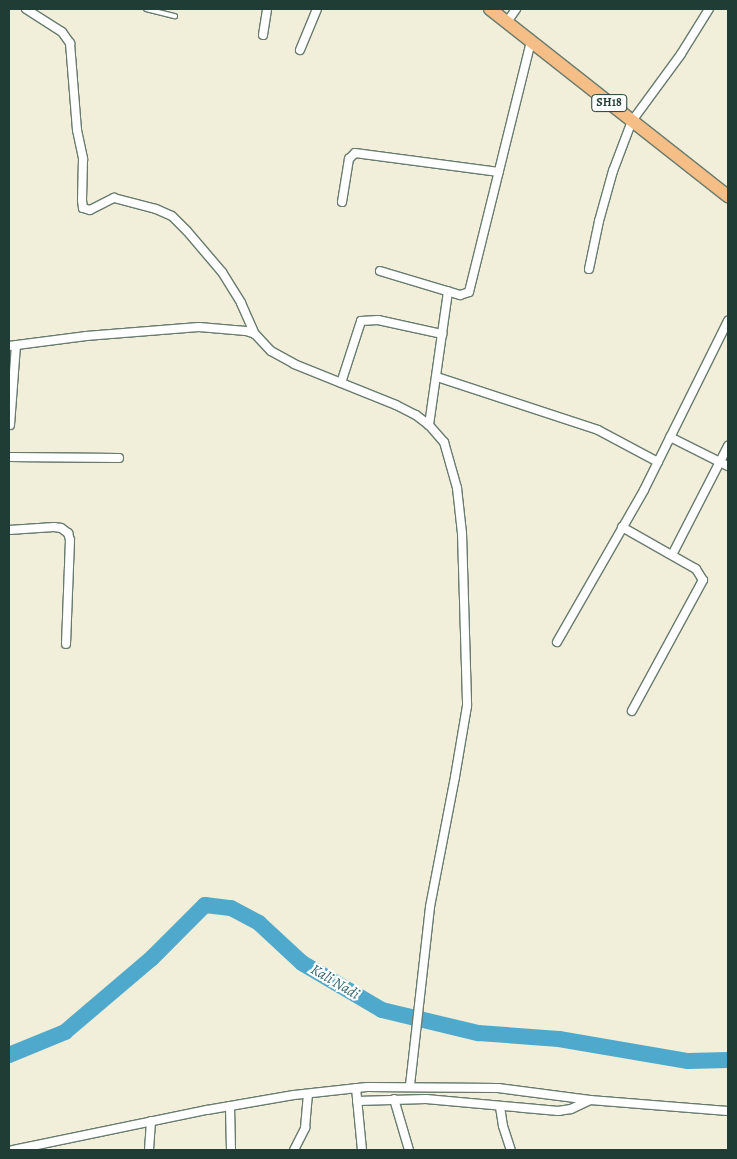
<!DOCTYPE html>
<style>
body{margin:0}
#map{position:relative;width:737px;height:1159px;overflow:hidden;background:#f1eed9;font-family:Alegreya,serif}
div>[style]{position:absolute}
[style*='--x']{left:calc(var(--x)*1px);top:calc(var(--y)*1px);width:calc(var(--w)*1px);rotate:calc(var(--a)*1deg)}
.river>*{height:16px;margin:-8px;padding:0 8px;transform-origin:8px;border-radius:8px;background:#4ea9cc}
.roads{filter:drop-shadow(1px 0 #687b6e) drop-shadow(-1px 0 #687b6e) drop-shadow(0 1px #687b6e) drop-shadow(0 -1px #687b6e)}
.lane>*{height:4px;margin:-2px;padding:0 2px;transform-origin:2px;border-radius:2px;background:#fff}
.street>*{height:8px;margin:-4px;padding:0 4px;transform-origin:4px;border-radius:4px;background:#fff}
.primary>*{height:12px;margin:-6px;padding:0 6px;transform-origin:6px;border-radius:6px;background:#f6be87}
span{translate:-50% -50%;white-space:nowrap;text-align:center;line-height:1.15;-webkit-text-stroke:4.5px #fff;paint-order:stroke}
.shield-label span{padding:1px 4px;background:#fff;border:1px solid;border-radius:4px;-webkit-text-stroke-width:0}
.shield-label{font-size:12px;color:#1f3d34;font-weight:700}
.water-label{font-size:15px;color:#2f6369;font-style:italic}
.frame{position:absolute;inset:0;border:10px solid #1f3d34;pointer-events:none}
</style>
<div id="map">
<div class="river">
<div style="--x:9;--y:1055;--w:61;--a:-22.3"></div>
<div style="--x:65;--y:1032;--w:114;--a:-40.4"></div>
<div style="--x:152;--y:958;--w:75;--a:-45"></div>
<div style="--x:205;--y:905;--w:26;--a:7"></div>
<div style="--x:231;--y:908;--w:32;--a:28"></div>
<div style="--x:259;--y:923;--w:59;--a:42.9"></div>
<div style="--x:302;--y:963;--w:93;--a:30.4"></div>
<div style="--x:382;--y:1010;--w:99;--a:13.5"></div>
<div style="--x:478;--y:1033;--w:81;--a:4.2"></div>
<div style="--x:559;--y:1039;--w:131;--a:9.7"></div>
<div style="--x:688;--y:1061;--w:40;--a:-1.4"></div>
</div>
<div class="roads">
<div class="lane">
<div style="--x:146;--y:9;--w:30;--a:14"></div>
</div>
<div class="street">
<div style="--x:26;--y:9;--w:43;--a:32.6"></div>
<div style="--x:62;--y:32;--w:14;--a:54"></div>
<div style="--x:70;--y:43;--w:87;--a:85.4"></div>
<div style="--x:77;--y:130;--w:30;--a:78"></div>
<div style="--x:83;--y:159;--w:41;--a:91.4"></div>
<div style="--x:82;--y:200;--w:8;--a:83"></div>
<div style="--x:83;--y:208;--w:7;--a:16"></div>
<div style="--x:90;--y:210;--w:27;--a:-27"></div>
<div style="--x:114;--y:198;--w:43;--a:14.7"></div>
<div style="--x:156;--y:209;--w:17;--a:24"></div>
<div style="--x:172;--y:216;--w:21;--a:45"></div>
<div style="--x:187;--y:231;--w:54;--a:49.5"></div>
<div style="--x:222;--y:272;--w:36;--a:58"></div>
<div style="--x:241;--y:303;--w:34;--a:66"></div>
<div style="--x:507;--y:22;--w:16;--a:-55"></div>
<div style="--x:263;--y:35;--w:26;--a:-81"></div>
<div style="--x:300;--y:50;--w:44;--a:-67.5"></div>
<div style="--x:342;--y:202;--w:44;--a:-80.8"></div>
<div style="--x:349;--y:159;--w:8;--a:-45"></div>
<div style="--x:355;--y:153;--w:145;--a:7.5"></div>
<div style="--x:589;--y:269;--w:49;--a:-78.2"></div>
<div style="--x:599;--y:221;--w:52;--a:-74.4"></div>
<div style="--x:613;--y:171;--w:53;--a:-69.2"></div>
<div style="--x:632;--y:121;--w:83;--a:-53.8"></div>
<div style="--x:681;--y:54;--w:53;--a:-58.1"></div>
<div style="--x:380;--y:271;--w:84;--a:16.7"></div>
<div style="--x:460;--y:295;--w:9;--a:-18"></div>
<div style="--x:469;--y:292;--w:258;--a:-76.1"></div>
<div style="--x:9;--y:346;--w:78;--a:-7.4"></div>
<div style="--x:86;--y:336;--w:113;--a:-4.6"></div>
<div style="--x:199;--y:327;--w:47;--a:4.9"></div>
<div style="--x:246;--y:331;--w:9;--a:18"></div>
<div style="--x:255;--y:334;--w:23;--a:47"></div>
<div style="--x:271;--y:351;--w:26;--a:29"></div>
<div style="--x:294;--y:364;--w:110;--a:21.9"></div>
<div style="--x:396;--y:405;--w:22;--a:27"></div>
<div style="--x:416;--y:415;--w:16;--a:38"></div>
<div style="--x:429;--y:425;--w:23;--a:49"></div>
<div style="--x:444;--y:442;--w:48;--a:74.2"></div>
<div style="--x:457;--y:488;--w:45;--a:83.7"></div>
<div style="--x:462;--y:533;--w:173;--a:88.3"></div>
<div style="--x:467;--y:706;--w:72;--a:99.6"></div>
<div style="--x:455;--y:777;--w:132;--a:100.9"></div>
<div style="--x:430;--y:907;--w:180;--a:96.4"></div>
<div style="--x:437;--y:377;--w:169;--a:18.2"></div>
<div style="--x:598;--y:430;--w:68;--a:28.1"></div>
<div style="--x:341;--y:383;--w:65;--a:-72.1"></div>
<div style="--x:361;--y:321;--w:17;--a:-3"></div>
<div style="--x:378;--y:320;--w:66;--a:12.3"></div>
<div style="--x:10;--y:425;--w:80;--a:-85.7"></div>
<div style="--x:429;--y:425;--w:135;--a:-81.9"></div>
<div style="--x:670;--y:437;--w:65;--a:26.6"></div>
<div style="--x:9;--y:457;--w:110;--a:0.5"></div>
<div style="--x:622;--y:527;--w:85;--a:29.6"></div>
<div style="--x:696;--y:569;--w:13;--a:58"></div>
<div style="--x:703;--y:580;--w:149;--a:118.5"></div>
<div style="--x:9;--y:530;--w:45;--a:-3.8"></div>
<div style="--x:54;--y:527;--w:7;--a:8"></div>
<div style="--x:61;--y:528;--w:9;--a:36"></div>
<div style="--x:68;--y:533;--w:7;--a:74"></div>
<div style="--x:70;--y:540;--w:104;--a:92.2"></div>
<div style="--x:672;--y:555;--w:123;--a:-62.8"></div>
<div style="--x:557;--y:642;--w:175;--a:-60.2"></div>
<div style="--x:644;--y:490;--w:189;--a:-63.6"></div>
<div style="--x:356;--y:1088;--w:62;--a:84.5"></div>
<div style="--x:394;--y:1099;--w:53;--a:73.6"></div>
<div style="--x:357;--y:1101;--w:69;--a:-1.7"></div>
<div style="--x:426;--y:1099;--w:133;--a:5.2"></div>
<div style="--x:558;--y:1111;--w:13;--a:-9"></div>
<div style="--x:571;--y:1109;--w:21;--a:-25"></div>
<div style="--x:230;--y:1106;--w:44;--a:88.7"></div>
<div style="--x:500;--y:1107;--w:19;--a:81"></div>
<div style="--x:503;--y:1126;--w:25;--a:72"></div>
<div style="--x:13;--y:1150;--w:198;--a:-11.7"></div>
<div style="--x:207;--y:1110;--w:88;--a:-9.8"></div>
<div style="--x:294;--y:1095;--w:73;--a:-6.3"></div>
<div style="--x:367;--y:1087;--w:131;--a:0.4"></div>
<div style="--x:498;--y:1088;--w:93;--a:7.4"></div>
<div style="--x:590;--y:1100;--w:138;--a:4.6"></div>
<div style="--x:149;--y:1150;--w:29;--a:-86"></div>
<div style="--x:294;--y:1150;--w:25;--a:-63"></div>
<div style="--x:305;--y:1128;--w:34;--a:-85"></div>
</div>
<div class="primary">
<div style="--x:490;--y:9;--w:303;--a:38.2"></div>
</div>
</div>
<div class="shield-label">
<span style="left:609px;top:103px">SH18</span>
</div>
<div class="water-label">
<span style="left:335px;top:982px;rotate:31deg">Kali Nadi</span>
</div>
<div class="frame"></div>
</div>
